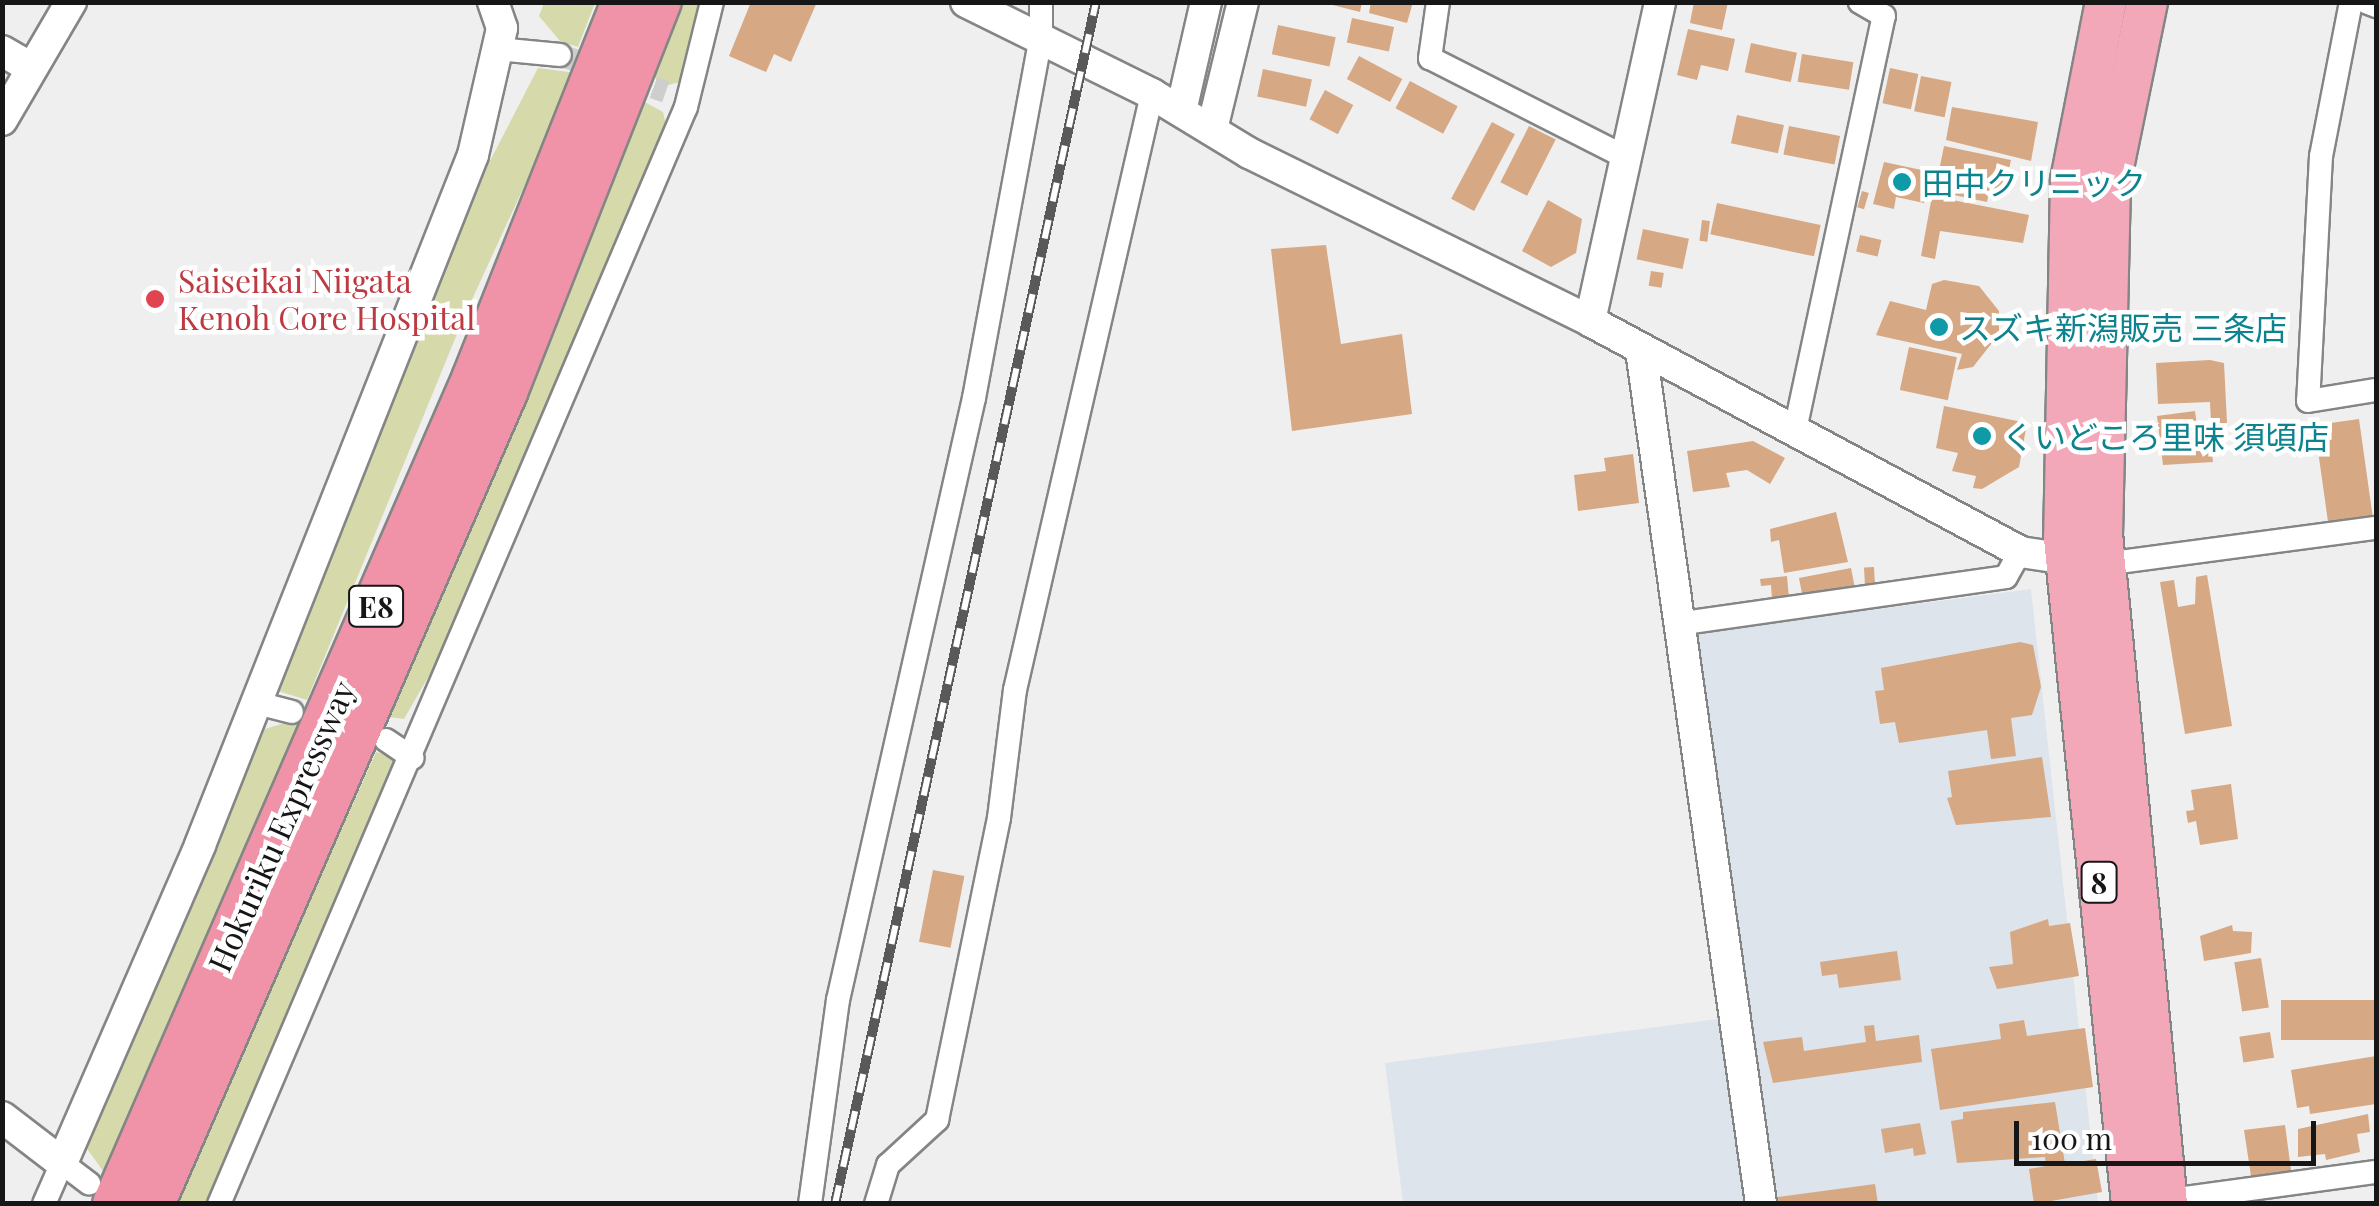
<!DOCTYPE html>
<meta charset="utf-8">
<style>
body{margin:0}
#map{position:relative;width:2379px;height:1206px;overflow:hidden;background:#efeff0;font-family:"Playfair Display","Noto Sans JP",serif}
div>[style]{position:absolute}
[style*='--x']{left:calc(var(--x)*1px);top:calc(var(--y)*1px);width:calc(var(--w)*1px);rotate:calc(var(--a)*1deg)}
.built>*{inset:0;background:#dee4eb}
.green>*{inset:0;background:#d6daaa}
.building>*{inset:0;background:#d6a883;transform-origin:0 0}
.minor-tunnel>*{height:22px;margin-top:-11px;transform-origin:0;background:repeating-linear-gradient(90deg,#cececf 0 22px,transparent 0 33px)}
.roads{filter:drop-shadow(2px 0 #848585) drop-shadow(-2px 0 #848585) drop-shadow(0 2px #848585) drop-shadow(0 -2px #848585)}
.minor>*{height:22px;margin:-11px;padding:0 11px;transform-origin:11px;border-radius:11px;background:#fff}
.tertiary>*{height:30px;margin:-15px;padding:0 15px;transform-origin:15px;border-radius:15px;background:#fff}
.trunk>*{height:40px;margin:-20px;padding:0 20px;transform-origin:20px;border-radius:20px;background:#f3a8ba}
.motorway>*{height:42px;margin:-21px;padding:0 21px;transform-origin:21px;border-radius:21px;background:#f093a8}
.rail>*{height:10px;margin-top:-5px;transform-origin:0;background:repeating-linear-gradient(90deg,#fff 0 19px,#59595a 0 38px);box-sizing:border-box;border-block:2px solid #59595a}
.dots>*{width:28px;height:28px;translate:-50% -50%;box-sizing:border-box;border:5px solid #fff;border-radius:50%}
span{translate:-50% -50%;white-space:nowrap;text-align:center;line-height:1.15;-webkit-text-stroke:9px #fff;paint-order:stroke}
.shield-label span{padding:2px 8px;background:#fff;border:2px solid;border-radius:8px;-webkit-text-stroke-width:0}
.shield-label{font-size:30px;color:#161616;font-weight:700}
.culture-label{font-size:32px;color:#0d838f}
.left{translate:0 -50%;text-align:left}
.health-label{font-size:32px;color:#be3a42}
.street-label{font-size:32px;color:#161616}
.frame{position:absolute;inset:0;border:5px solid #161616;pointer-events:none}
.scale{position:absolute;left:2014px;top:1121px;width:302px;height:45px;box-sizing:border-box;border:5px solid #161616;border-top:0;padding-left:12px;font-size:30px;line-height:35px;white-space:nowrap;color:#161616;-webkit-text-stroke:8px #fff;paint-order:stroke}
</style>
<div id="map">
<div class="built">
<div style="clip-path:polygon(2031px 589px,2098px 1203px,1403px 1203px,1385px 1063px,1748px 1015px,1695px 633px)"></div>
</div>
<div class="green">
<div style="clip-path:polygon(544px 3px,595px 3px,578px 47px,560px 41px,539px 16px)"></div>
<div style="clip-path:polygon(674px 3px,704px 3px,685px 81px,668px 85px,644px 72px)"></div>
<div style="clip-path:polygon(538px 68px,576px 73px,464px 317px,307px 700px,278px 691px,447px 244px)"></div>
<div style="clip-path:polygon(641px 100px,663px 112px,666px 125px,464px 615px,404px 719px,381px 716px)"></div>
<div style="clip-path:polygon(294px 720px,304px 725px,108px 1178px,85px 1146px,265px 729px)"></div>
<div style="clip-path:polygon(376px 752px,399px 759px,250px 1114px,208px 1203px,175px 1204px)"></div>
</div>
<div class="building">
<div style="clip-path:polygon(751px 2px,817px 2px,791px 62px,774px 54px,766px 72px,729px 56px)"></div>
<div style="clip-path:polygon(1321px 2px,1362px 2px,1360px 12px)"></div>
<div style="clip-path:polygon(1371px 2px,1413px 2px,1407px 23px,1369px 13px)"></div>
<div style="clip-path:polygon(1694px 2px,1728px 2px,1722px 30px,1690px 23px)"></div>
<div style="left:1352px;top:18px;width:43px;height:25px;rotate:12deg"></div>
<div style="left:1278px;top:25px;width:59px;height:30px;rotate:12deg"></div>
<div style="clip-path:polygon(1688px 29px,1735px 39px,1728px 71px,1701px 65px,1697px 80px,1677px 75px)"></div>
<div style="left:1751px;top:43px;width:47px;height:30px;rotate:12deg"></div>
<div style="left:1802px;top:54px;width:52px;height:28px;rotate:9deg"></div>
<div style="left:1359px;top:56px;width:49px;height:26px;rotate:28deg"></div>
<div style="left:1890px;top:68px;width:29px;height:36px;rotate:12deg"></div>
<div style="left:1263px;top:69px;width:50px;height:28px;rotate:12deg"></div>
<div style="left:1921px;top:76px;width:31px;height:36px;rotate:11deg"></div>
<div style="left:1410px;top:81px;width:54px;height:31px;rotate:28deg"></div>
<div style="left:1325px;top:90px;width:32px;height:33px;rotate:28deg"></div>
<div style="clip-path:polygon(1952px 107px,2038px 122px,2031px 161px,1946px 140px)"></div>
<div style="left:1737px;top:115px;width:48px;height:29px;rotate:12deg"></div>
<div style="left:1492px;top:122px;width:26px;height:87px;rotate:28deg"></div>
<div style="left:1529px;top:126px;width:30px;height:63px;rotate:27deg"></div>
<div style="left:1789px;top:126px;width:52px;height:29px;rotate:11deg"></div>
<div style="clip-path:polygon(1944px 146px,2011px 160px,2004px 191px,1990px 187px,1987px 202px,1935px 191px)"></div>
<div style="clip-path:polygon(1884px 162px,1931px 172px,1924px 203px,1896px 197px,1894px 209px,1873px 204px)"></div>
<div style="left:1862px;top:191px;width:7px;height:17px;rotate:16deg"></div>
<div style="clip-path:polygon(1932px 196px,2029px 215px,2023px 243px,1940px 231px,1935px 259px,1921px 256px)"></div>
<div style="clip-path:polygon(1548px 200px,1582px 219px,1576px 253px,1551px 267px,1522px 251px)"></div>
<div style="left:1717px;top:203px;width:106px;height:32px;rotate:12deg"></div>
<div style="left:1702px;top:220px;width:8px;height:21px;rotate:7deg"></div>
<div style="left:1643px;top:229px;width:47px;height:31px;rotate:12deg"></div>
<div style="left:1860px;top:235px;width:22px;height:17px;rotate:13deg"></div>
<div style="clip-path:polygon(1326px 245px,1341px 344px,1402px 334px,1412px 414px,1292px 431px,1271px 249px)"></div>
<div style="left:1651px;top:271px;width:13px;height:15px;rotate:9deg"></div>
<div style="clip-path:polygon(1944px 280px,1979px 286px,1999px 311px,1999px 334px,1973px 367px,1957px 370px,1962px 354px,1876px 335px,1890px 301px,1926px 310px,1932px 284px)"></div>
<div style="left:1909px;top:347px;width:49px;height:44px;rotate:12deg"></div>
<div style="clip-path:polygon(2210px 360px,2224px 363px,2227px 423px,2211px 424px,2210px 402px,2158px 404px,2156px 363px)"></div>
<div style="clip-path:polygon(1944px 406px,2027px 423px,2019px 467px,1982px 489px,1973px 488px,1976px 476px,1952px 471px,1958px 453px,1936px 448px)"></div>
<div style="clip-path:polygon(2195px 411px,2198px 433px,2209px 431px,2213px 462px,2163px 465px,2157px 416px)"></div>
<div style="left:2359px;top:419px;width:98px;height:45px;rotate:82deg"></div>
<div style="clip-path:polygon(1753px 441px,1785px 458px,1770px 484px,1747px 470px,1726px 473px,1730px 487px,1693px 492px,1687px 451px)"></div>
<div style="clip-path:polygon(1633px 454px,1639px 503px,1578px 511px,1574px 475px,1606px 471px,1604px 458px)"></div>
<div style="clip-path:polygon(1836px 512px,1848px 562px,1784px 573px,1779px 540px,1771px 542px,1770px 529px)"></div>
<div style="left:1874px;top:567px;width:19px;height:10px;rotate:87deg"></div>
<div style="left:1851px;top:568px;width:20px;height:53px;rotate:79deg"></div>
<div style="clip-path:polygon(2207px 575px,2232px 726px,2185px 734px,2160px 582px,2174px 580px,2178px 607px,2195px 604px,2196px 577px)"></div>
<div style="clip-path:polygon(1787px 576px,1789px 598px,1772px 599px,1771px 585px,1761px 586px,1760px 579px)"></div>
<div style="clip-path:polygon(2020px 642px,2033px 645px,2041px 687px,2032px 715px,2011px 718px,2016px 756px,1991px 759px,1987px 730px,1899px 743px,1895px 722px,1880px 724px,1875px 691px,1884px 690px,1881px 668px)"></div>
<div style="clip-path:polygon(2042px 757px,2051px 817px,1956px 825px,1947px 798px,1952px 797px,1948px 771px)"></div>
<div style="clip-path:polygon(2231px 784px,2238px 839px,2200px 845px,2196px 821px,2188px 823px,2186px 811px,2194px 810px,2191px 790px)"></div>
<div style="left:933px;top:870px;width:32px;height:73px;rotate:11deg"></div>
<div style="clip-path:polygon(2048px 919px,2049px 926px,2070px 923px,2079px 976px,1997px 989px,1989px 967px,2013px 964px,2010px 932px)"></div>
<div style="clip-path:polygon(2232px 925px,2233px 931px,2252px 932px,2251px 953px,2204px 961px,2200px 936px)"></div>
<div style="clip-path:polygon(1897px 951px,1901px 980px,1839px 988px,1837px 974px,1822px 976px,1820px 962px)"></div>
<div style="left:2261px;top:958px;width:50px;height:27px;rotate:81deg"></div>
<div style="left:2376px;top:1000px;width:40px;height:95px;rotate:90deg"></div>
<div style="clip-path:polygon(2024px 1020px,2027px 1036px,2085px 1028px,2093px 1087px,1940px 1110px,1931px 1049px,2001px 1039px,1999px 1024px)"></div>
<div style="clip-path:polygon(1874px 1025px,1876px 1041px,1919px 1035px,1922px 1062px,1773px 1083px,1763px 1042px,1802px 1037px,1804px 1051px,1866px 1042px,1864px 1026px)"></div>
<div style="left:2270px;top:1032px;width:26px;height:31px;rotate:81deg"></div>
<div style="clip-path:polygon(2376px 1056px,2376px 1104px,2310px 1114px,2309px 1106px,2297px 1108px,2291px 1070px)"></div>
<div style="clip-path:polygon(2055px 1102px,2065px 1164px,2096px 1159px,2102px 1192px,2034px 1204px,2029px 1169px,2046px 1166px,2045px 1157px,1957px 1163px,1951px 1121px,1963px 1119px,1963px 1112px)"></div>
<div style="clip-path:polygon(2368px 1114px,2370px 1132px,2357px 1134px,2360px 1152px,2326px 1160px,2325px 1154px,2298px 1157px,2298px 1129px)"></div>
<div style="clip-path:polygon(1920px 1123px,1926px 1154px,1914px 1156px,1913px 1148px,1885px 1153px,1881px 1129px)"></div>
<div style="clip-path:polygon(2285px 1125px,2292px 1177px,2251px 1176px,2244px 1130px)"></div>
<div style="clip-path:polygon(1875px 1184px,1878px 1204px,1779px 1204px,1778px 1197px)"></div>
</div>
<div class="minor-tunnel">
<div style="--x:560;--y:55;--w:112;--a:19.2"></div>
</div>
<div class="roads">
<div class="minor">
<div style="--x:1438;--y:2;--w:57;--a:98.1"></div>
<div style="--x:1430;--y:58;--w:219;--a:26.9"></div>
<div style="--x:2351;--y:2;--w:157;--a:101"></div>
<div style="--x:2321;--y:156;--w:245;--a:93"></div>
<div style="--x:2308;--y:401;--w:69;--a:-9.2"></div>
<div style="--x:2366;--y:2;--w:11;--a:22"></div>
<div style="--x:498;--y:49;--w:62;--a:5.5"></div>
<div style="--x:1795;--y:430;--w:423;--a:-77.9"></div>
<div style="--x:1884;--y:16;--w:28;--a:-150"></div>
<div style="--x:2105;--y:564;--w:273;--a:-7.6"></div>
<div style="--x:1677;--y:624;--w:332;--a:-8.1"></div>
<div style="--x:2006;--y:577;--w:29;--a:-61"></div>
<div style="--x:253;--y:702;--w:40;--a:14.4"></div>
<div style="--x:386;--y:740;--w:32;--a:34"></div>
<div style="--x:2156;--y:1202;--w:222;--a:-7.8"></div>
<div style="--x:44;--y:1204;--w:45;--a:-66.3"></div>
<div style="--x:62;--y:1163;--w:34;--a:37"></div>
<div style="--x:219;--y:1204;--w:1192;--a:-66.94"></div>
<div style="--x:686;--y:107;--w:108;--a:-76.1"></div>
<div style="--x:810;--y:1204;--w:206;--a:-82.2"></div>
<div style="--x:838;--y:1000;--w:617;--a:-77.27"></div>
<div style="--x:974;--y:398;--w:366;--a:-79.5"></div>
<div style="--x:1041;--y:38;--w:36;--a:-90"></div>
<div style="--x:876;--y:1204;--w:41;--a:-72.9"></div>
<div style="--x:888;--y:1165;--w:67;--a:-42.6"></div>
<div style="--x:937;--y:1120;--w:308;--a:-78.4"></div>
<div style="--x:999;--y:818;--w:129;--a:-82.9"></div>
<div style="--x:1015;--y:690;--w:612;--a:-77.05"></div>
</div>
<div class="tertiary">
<div style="--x:966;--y:2;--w:208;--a:26.3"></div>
<div style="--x:1152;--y:94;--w:114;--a:31.3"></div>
<div style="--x:1249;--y:153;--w:380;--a:26.2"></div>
<div style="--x:1590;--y:321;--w:488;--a:28.2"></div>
<div style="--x:2020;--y:552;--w:68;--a:8.5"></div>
<div style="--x:2;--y:51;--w:34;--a:30"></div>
<div style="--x:1181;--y:111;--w:112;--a:-77.1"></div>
<div style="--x:2;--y:120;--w:137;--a:-59.7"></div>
<div style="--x:1212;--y:129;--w:131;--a:-76.3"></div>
<div style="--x:1590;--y:321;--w:327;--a:-77.6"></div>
<div style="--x:1641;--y:350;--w:862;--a:82"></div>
<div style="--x:2;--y:1117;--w:76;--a:37.5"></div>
<div style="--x:62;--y:1163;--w:347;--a:-66.5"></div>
<div style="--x:200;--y:845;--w:742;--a:-68.41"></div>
<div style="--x:473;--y:155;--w:130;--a:-77.1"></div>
<div style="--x:502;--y:28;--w:28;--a:-109"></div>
</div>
<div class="trunk">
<div style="--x:2106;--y:2;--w:182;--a:101.1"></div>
<div style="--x:2071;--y:181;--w:357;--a:91.1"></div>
<div style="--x:2064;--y:538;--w:669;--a:84.17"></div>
<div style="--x:2147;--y:2;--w:185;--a:101.6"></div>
<div style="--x:2110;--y:183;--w:351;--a:91.3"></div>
<div style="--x:2102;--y:534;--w:673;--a:84.46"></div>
</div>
<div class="motorway">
<div style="--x:114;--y:1204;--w:900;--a:-66.48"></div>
<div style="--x:473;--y:379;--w:406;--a:-68.3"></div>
<div style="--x:153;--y:1204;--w:885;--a:-66.5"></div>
<div style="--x:506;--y:392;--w:419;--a:-68.5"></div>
</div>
</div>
<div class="rail">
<div style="--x:835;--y:1204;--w:1230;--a:-77.75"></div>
</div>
<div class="dots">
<div style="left:1902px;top:182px;background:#0f9aa8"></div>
<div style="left:155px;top:299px;background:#e0444e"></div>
<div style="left:1939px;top:327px;background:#0f9aa8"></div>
<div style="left:1982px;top:436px;background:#0f9aa8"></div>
</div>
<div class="shield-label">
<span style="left:376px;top:606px">E8</span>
<span style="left:2099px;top:882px">8</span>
</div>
<div class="culture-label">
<span class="left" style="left:1922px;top:182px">田中クリニック</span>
<span class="left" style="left:1959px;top:327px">スズキ新潟販売 三条店</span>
<span class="left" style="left:2002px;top:436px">くいどころ里味 須頃店</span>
</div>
<div class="health-label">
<span class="left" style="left:178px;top:299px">Saiseikai Niigata<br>Kenoh Core Hospital</span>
</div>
<div class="street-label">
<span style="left:281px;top:826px;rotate:-66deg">Hokuriku Expressway</span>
</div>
<div class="frame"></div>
<div class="scale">100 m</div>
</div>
